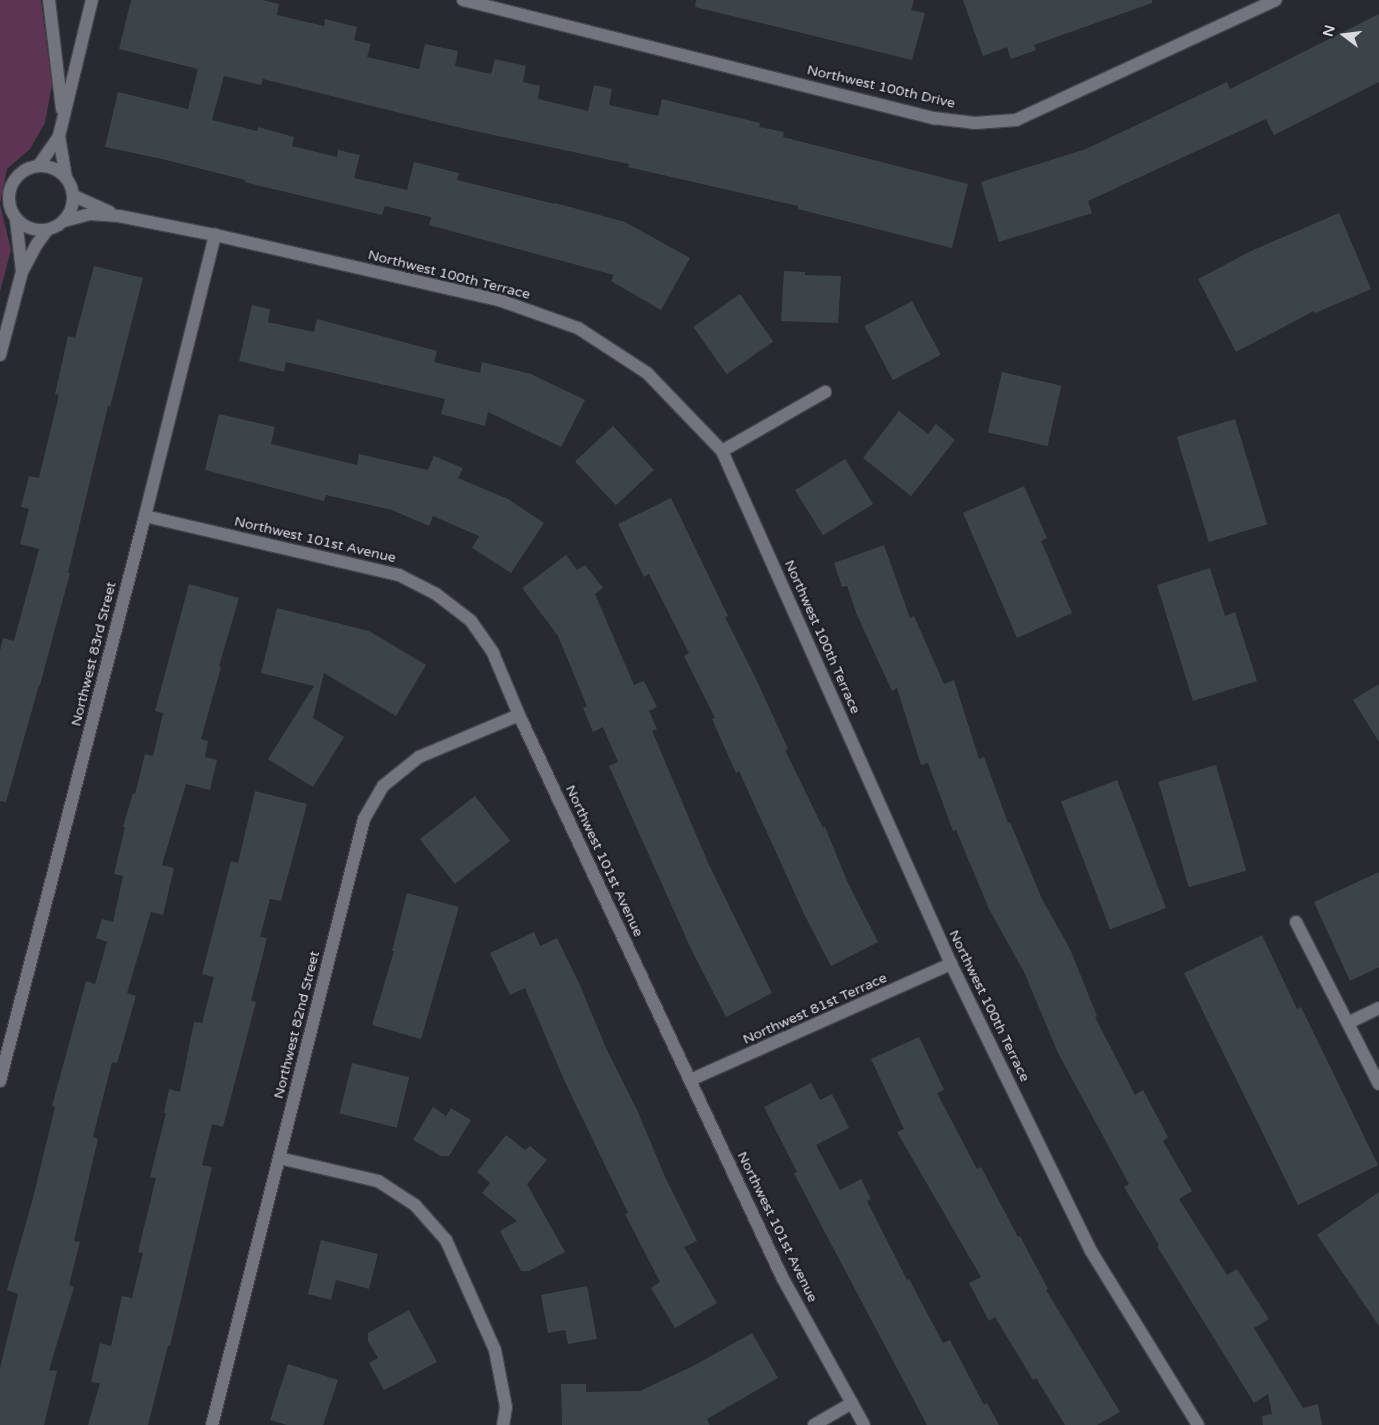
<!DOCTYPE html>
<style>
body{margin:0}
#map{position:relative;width:1379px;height:1425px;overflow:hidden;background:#272a31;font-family:"Varela Round",sans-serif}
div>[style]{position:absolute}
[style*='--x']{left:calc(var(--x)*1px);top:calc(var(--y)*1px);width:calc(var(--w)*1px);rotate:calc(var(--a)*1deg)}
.green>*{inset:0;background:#5b3551}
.building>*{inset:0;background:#3c444a;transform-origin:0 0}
.roads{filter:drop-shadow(1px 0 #44464c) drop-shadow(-1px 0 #44464c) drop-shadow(0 1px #44464c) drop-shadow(0 -1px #44464c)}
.street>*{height:12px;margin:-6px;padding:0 6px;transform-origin:6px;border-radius:6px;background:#72757e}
.secondary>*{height:12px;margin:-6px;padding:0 6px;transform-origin:6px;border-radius:6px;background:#72757e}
.secondary>.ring{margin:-6px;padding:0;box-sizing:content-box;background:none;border:12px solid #72757e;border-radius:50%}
span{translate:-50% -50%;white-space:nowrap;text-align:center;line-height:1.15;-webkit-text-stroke:5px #1d2027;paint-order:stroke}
.street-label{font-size:14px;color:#d8dade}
.north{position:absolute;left:1319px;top:10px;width:50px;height:50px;-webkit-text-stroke:4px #1d2027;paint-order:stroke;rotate:285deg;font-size:14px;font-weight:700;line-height:20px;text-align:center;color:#d8dade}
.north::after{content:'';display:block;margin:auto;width:18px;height:22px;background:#d8dade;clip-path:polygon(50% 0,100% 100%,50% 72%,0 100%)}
</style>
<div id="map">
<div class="green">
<div style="clip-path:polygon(0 0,41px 0,52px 85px,45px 123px,30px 149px,7px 169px,0 204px)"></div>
<div style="clip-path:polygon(0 204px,11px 250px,0 292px)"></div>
</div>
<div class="building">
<div style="clip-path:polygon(131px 0,262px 0,279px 4px,277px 15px,324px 26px,325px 19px,357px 27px,354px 40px,371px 44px,367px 57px,419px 69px,425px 44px,458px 51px,455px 66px,491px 74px,495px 59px,526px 66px,523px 82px,540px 86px,538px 99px,588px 111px,594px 85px,612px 89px,609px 105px,658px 116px,662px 99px,760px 123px,759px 127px,784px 132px,783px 137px,968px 184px,952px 248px,798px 209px,798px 206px,628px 167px,629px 164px,461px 128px,263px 79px,261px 85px,224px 76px,212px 120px,257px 131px,258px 127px,294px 137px,292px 146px,337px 157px,338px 150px,360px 155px,354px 178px,407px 190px,414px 162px,459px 173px,457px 180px,555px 204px,555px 203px,625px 222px,690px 258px,661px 310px,611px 281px,614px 275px,429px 225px,431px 217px,385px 206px,382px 215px,244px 182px,245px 180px,162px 159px,105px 147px,118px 92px,188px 109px,198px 69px,119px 49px)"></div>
<div style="clip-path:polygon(696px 0,914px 0,911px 10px,925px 13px,912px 60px,695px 7px)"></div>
<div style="clip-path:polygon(963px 0,1152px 0,1152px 3px,1034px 45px,1036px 50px,1011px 59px,1007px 47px,983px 56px)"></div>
<div style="clip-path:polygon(1379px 14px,1379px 82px,1274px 135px,1266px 119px,1088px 201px,1092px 213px,999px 242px,981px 182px,1086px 149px,1227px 82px,1230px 89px)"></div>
<div style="clip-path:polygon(1339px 213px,1371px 289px,1315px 313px,1314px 311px,1236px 352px,1198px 279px,1251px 251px)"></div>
<div style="clip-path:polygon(94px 266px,143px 278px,110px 407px,108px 406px,68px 573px,70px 573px,40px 685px,39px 685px,6px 802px,0 801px,0 651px,3px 638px,14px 641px,39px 549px,20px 544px,29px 509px,21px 507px,29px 476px,39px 478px,59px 395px,55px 394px,68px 336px,75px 338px)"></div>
<div style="clip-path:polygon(784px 271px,805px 272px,805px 275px,841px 276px,838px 323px,781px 321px)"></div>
<div style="left:740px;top:294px;width:58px;height:57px;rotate:55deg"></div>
<div style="left:912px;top:301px;width:61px;height:54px;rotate:62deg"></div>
<div style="clip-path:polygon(252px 305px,270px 309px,268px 322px,314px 332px,317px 319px,437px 351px,434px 362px,480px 373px,482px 362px,531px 374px,585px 400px,561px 447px,488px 412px,485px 426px,441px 414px,445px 399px,286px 362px,284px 372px,239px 361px)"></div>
<div style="left:1002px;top:372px;width:61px;height:62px;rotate:13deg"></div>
<div style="clip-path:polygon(899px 411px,928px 434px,936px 424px,955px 440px,911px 496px,863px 458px)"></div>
<div style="clip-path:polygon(219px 414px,275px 427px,271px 444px,357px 465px,359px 454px,428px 470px,434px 456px,463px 468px,458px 478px,508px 499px,544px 523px,511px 573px,472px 548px,479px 536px,433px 516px,429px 526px,392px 510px,326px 495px,324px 501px,205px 470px)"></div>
<div style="left:1235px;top:419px;width:110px;height:61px;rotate:73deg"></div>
<div style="left:613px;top:426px;width:60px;height:52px;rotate:47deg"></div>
<div style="left:845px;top:459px;width:53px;height:59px;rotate:58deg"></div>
<div style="clip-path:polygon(1024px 486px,1047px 538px,1041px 541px,1072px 613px,1017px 638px,963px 513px)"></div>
<div style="clip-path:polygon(671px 498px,728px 616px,725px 617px,758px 683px,788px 749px,785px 750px,823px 828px,825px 827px,847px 881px,878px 942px,831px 966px,805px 916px,739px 771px,736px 773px,712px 719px,715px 718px,684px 656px,689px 653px,649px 574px,644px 577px,618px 524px)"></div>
<div style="clip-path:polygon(884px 545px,910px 618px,914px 616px,944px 684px,954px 680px,979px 759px,984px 757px,1008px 823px,1010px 822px,1042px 899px,1070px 949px,1097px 1016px,1095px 1017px,1135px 1095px,1143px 1090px,1168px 1137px,1163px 1141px,1192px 1191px,1179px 1199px,1227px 1275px,1237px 1269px,1269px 1319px,1254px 1328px,1303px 1408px,1318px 1404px,1322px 1425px,1263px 1425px,1262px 1416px,1272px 1414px,1268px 1394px,1254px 1403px,1157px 1246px,1159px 1245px,1124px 1187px,1129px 1184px,1058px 1053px,1024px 972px,989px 909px,956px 830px,953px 831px,928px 763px,921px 765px,897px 688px,892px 691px,857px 615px,847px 586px,842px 587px,834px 563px)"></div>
<div style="clip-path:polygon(566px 555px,577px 570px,585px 565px,603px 588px,595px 594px,634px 685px,644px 681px,657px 707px,649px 711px,657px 729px,652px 731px,709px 865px,772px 993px,726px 1017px,691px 949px,609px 766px,618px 762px,603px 727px,593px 732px,583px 708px,587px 706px,558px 636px,522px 588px)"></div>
<div style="clip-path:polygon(1210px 568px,1225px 616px,1235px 612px,1257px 681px,1193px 701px,1157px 585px)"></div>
<div style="clip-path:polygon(189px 584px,239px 598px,219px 666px,221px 667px,201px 739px,208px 741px,205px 757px,217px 760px,210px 790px,186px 784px,162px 865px,174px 868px,163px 915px,151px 912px,127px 993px,136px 996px,117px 1063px,112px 1062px,93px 1137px,98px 1139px,74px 1241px,80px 1242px,69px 1285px,74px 1287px,49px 1370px,57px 1371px,44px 1425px,0 1425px,0 1368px,18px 1294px,7px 1290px,33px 1198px,55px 1107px,52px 1106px,86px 981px,95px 984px,107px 942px,96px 938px,102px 919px,113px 922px,123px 876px,114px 874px,125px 827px,123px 827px,133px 793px,135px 794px,145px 754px,153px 756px,163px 713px,155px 711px)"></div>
<div style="clip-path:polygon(277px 608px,369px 631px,426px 665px,396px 716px,324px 673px,313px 718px,344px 737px,313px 787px,268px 759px,314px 686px,261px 673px)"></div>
<div style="clip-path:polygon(1379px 684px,1379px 742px,1353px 700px)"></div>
<div style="left:1216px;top:765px;width:110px;height:60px;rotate:74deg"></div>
<div style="left:1117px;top:780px;width:137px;height:60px;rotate:69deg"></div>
<div style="clip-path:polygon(255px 791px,307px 804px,281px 901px,270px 899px,260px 937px,267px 938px,251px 1001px,256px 1002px,223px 1127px,212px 1124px,202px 1165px,212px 1167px,170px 1346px,168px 1346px,148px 1425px,88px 1425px,100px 1383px,91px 1382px,100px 1343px,111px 1346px,122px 1296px,132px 1298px,143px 1253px,138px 1252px,156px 1178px,150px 1177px,166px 1113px,164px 1113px,169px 1089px,180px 1092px,194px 1022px,202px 1023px,214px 977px,202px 974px,231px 861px,238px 863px)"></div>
<div style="left:475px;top:796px;width:57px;height:70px;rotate:52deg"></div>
<div style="clip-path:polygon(1379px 872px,1379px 967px,1350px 981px,1314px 902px)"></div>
<div style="clip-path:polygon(407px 893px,459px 907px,421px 1039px,372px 1025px,394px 951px,392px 951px)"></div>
<div style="clip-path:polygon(534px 932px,540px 946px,557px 938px,579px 983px,606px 1048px,637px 1110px,666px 1179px,697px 1241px,684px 1247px,717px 1303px,675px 1328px,651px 1288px,660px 1282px,625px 1214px,628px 1213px,565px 1082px,525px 988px,510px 995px,490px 953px)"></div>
<div style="clip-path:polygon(1262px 935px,1297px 1009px,1301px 1007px,1378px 1165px,1298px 1205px,1184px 973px)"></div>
<div style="clip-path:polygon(919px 1037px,944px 1090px,937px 1093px,977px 1169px,981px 1167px,1018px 1237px,1020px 1236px,1048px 1289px,1046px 1290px,1120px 1412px,1097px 1425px,1065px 1425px,1036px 1378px,1033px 1380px,995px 1317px,989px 1321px,969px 1283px,981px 1277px,897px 1132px,904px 1129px,871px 1059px)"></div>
<div style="left:352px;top:1063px;width:59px;height:52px;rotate:14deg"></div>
<div style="clip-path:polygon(811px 1083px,820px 1100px,832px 1094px,849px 1128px,816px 1145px,840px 1190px,861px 1179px,871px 1199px,867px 1201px,907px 1280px,909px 1279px,943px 1343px,950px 1340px,984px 1405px,987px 1403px,999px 1425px,927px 1425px,821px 1225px,794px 1173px,797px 1172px,764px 1107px)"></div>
<div style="clip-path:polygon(433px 1107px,446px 1116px,451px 1108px,471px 1120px,449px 1156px,441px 1156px,413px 1140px)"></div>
<div style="clip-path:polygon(506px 1135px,525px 1150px,530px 1146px,547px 1160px,527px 1184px,565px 1252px,529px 1271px,521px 1271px,500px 1231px,517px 1221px,482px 1193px,490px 1183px,477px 1172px)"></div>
<div style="clip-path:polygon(1379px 1192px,1379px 1326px,1317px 1235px)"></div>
<div style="clip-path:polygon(321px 1240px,378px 1254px,369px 1289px,336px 1280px,331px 1300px,308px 1294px)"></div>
<div style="clip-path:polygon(587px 1286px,597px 1339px,568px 1344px,565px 1330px,548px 1333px,541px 1295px)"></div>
<div style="clip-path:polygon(409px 1310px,437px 1362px,384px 1390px,369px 1363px,378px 1358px,368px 1341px,368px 1333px)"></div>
<div style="clip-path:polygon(752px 1333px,778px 1378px,707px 1419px,710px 1425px,562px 1425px,561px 1384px,586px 1384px,586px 1392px,640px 1391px,695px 1365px)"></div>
<div style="clip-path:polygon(288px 1364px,338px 1380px,323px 1425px,287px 1425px,270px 1420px)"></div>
</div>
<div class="roads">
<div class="street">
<div style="--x:463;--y:0;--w:486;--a:14.1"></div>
<div style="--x:934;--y:118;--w:41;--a:7"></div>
<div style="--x:975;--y:123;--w:41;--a:-4.2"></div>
<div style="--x:1016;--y:120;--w:286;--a:-24.8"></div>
<div style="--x:74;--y:196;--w:39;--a:24"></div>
<div style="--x:64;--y:221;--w:28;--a:-15"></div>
<div style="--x:91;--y:214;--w:28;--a:4"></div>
<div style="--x:119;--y:216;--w:98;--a:11.2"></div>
<div style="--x:215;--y:235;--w:291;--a:12.9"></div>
<div style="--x:499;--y:300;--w:84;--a:19.5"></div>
<div style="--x:578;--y:328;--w:82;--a:33.1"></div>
<div style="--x:647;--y:373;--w:108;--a:46.1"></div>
<div style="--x:722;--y:451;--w:562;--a:65.94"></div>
<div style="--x:951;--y:964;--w:319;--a:64"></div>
<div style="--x:1091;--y:1251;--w:204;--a:58.4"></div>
<div style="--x:722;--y:451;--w:119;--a:-29.8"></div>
<div style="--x:145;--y:516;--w:261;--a:13.1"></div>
<div style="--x:399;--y:575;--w:42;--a:27.2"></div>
<div style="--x:436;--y:594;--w:44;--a:37.6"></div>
<div style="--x:471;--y:621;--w:39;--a:55"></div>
<div style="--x:493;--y:653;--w:67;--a:67.2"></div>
<div style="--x:519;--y:715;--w:620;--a:64.92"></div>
<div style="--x:782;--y:1277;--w:169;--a:61"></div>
<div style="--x:1296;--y:922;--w:182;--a:62.9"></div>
<div style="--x:1348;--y:1023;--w:34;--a:-26"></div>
<div style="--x:690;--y:1080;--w:286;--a:-24"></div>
<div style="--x:0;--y:1081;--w:583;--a:-75.61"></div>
<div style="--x:145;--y:516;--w:290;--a:-76"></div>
<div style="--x:279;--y:1158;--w:102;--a:13.1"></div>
<div style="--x:378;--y:1181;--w:44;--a:33"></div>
<div style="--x:415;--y:1205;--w:47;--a:48.5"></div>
<div style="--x:446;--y:1240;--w:120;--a:66"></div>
<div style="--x:495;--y:1350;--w:58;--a:79.1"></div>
<div style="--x:506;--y:1407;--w:18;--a:99"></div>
<div style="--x:212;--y:1425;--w:625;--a:-75.92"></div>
<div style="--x:364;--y:819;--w:38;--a:-60"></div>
<div style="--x:383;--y:786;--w:46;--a:-38.9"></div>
<div style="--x:419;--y:757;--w:108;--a:-22.8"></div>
<div style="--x:814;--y:1425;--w:44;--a:-30.1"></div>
</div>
<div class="secondary">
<div style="--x:49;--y:0;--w:110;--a:83.2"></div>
<div style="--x:39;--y:165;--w:35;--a:-55"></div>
<div class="ring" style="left:9px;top:166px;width:52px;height:52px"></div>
<div style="--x:66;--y:178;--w:43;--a:-99.5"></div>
<div style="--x:59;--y:136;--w:140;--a:-76.4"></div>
<div style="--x:16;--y:219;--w:53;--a:83.5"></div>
<div style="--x:0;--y:355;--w:86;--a:-75.2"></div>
<div style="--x:22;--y:272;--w:32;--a:-62"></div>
<div style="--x:37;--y:244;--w:17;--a:-54"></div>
</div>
</div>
<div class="street-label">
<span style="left:881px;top:87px;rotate:13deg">Northwest 100th Drive</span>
<span style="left:449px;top:275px;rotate:14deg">Northwest 100th Terrace</span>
<span style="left:315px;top:540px;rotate:13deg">Northwest 101st Avenue</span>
<span style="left:822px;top:637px;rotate:66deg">Northwest 100th Terrace</span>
<span style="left:94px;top:654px;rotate:-76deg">Northwest 83rd Street</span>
<span style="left:604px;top:861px;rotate:65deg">Northwest 101st Avenue</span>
<span style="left:989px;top:1006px;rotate:64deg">Northwest 100th Terrace</span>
<span style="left:815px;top:1009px;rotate:-24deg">Northwest 81st Terrace</span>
<span style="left:297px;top:1025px;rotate:-76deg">Northwest 82nd Street</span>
<span style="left:777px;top:1227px;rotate:64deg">Northwest 101st Avenue</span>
</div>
<div class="north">N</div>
</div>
